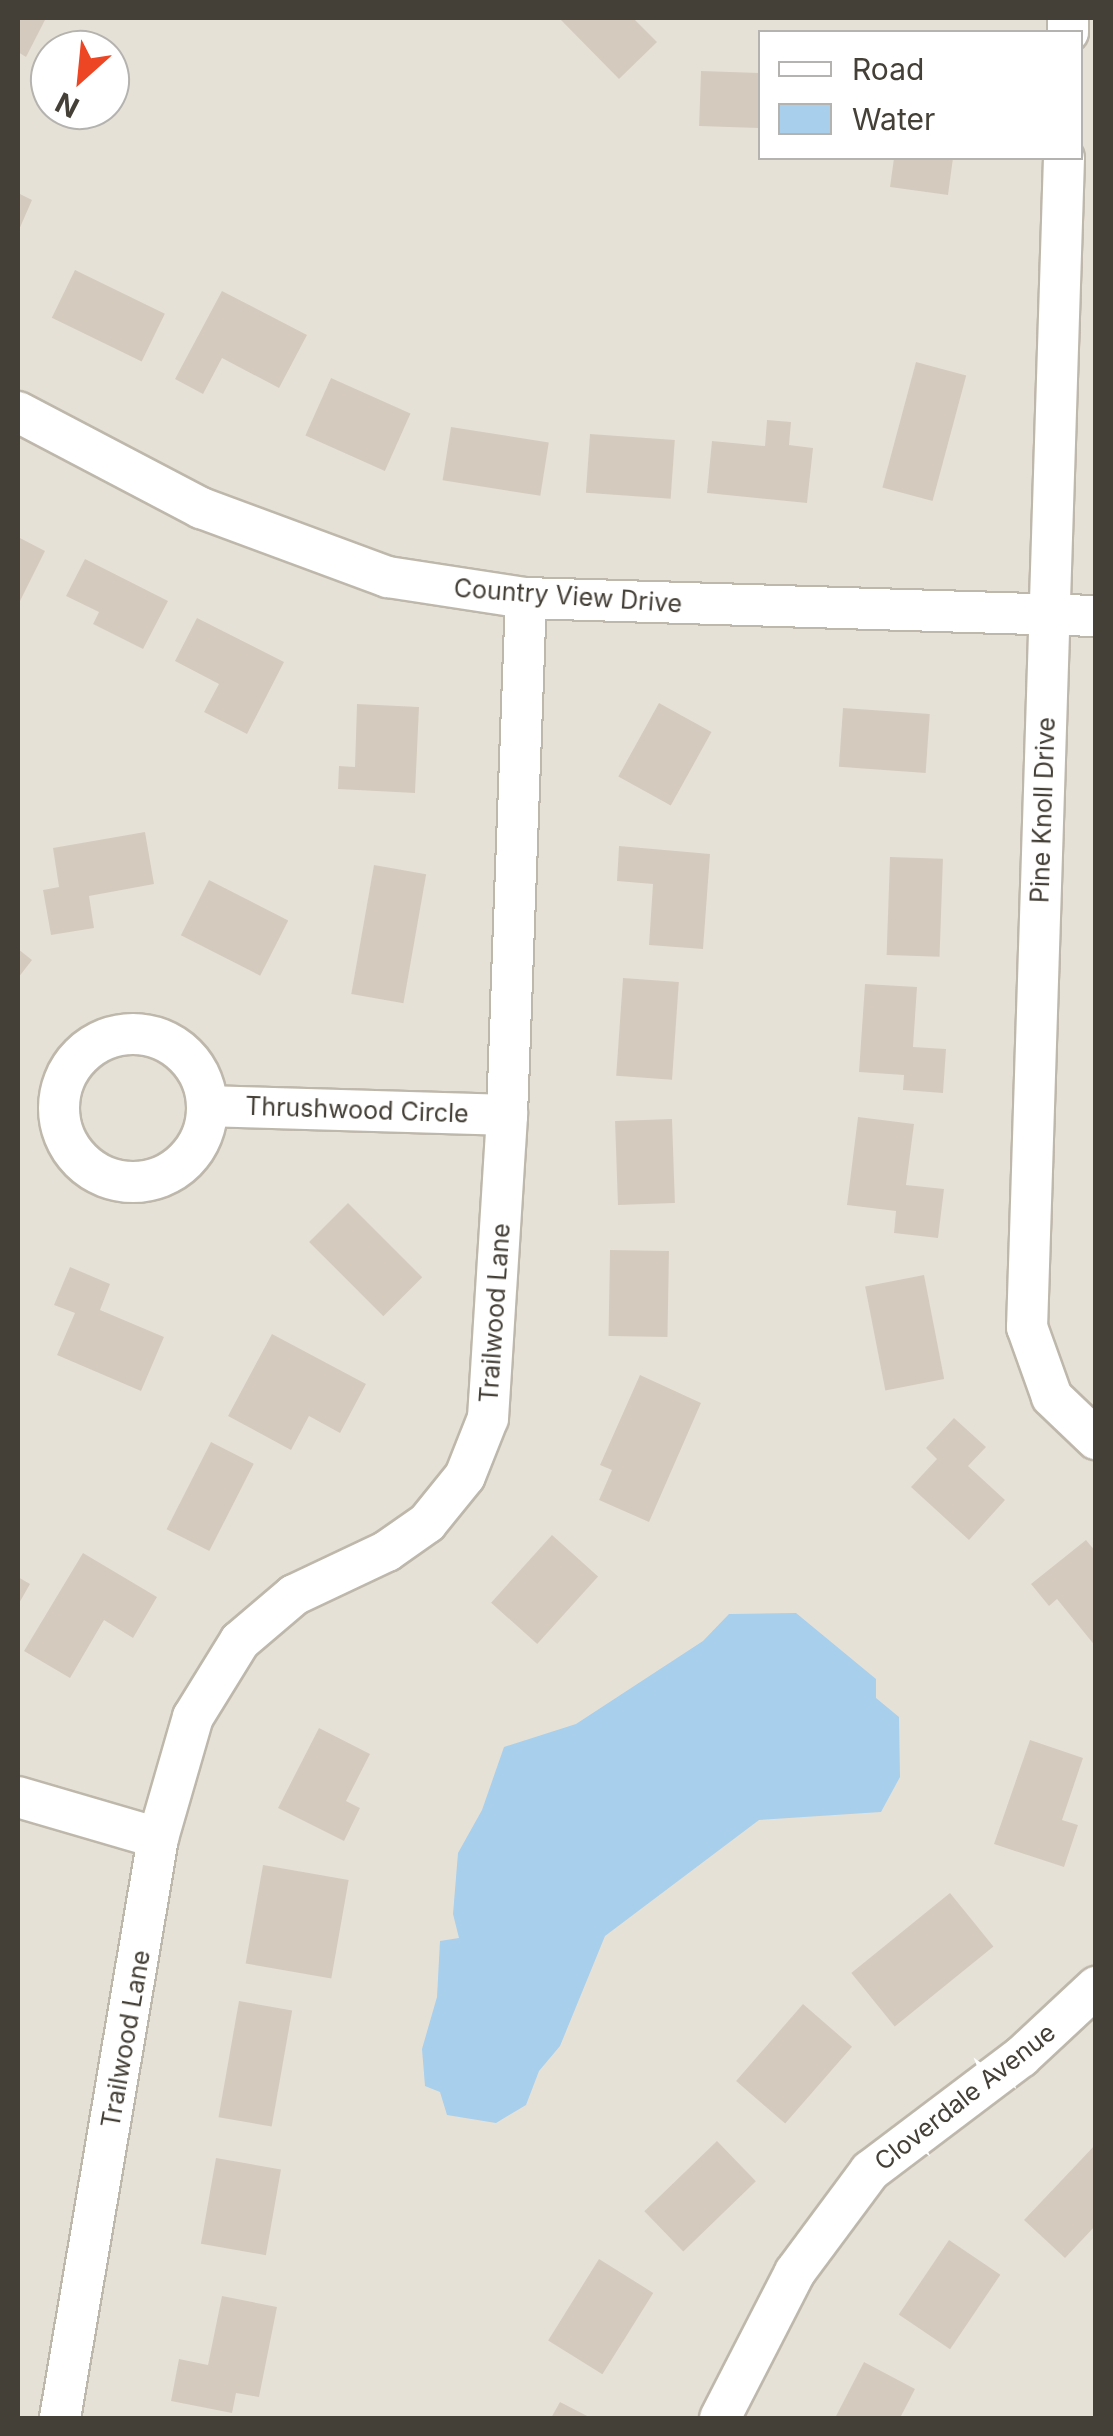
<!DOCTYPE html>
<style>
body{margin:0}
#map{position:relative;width:1113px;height:2436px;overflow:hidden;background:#f3f0e8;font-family:Inter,sans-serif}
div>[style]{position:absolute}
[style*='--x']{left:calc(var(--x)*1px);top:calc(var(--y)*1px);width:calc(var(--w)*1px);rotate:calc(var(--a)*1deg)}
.residential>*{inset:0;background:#e6e1d6}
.water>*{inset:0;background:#a8cfec}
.building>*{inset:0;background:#d4cbbe;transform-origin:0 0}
.roads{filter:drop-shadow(2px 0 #beb7ab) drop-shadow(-2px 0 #beb7ab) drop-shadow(0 2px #beb7ab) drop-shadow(0 -2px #beb7ab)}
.minor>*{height:40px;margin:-20px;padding:0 20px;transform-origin:20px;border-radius:20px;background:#fff}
.minor>.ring{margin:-20px;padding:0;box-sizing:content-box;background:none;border:40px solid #fff;border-radius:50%}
span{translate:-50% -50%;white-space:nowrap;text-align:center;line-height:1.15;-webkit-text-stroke:10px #fff;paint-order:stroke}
.street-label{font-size:25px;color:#454037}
.frame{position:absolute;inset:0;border:20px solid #454037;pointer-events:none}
.legend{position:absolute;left:758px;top:30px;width:325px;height:130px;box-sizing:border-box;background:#fff;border:2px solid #b5b3af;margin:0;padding:12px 18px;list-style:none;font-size:30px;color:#454037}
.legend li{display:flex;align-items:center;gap:20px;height:50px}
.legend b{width:50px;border:2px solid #b5b3af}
.north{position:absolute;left:30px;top:30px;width:100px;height:100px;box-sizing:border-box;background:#fff;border:2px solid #b5b3af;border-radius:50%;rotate:207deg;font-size:28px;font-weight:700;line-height:40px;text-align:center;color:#454037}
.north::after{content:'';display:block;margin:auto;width:35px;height:45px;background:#ec4625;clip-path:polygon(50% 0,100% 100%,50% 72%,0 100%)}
</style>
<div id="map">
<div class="residential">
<div style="clip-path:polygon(evenodd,18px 18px,1095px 18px,1095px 2418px,18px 2418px,18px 18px,760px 32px,1080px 32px,1080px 158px,760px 158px,760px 32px,18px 18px,50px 50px,110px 50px,110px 110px,50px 110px,50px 50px)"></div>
</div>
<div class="water">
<div style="clip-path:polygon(796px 1613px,876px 1679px,876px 1698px,899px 1717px,900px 1777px,881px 1812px,759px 1820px,605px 1936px,560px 2046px,539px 2071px,526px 2105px,496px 2123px,447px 2115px,440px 2092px,425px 2086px,422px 2049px,437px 1997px,440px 1941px,459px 1938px,453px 1914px,458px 1853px,482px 1810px,504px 1747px,576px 1724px,703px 1641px,729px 1614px)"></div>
</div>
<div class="building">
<div style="clip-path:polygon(18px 18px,46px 18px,26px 57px,18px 52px)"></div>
<div style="clip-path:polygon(559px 18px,633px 18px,657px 42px,619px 79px)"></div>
<div style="left:701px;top:71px;width:59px;height:55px;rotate:2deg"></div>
<div style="clip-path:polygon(894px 158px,953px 158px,948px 195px,890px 187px)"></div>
<div style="clip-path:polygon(18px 193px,32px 200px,18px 232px)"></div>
<div style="left:75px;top:270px;width:100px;height:53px;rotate:26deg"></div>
<div style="clip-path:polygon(222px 291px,307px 335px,279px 388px,222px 358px,203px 394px,175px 379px)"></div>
<div style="left:916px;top:362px;width:52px;height:130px;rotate:15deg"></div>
<div style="left:331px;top:378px;width:87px;height:63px;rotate:24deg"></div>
<div style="clip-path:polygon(767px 420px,791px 422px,789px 445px,813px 448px,807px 503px,707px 493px,712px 441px,765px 446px)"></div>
<div style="left:451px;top:427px;width:99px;height:54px;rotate:9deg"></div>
<div style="left:590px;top:434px;width:85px;height:59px;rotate:4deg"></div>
<div style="clip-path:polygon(18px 537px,45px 551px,18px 605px)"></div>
<div style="clip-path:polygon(85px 559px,168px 601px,143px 649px,93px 624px,99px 612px,66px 596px)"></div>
<div style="clip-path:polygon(197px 618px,284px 662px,247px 734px,204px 712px,219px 684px,175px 661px)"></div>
<div style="left:659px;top:703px;width:60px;height:84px;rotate:29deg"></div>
<div style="clip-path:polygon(357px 704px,419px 707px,415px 793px,338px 789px,339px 766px,355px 767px)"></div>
<div style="left:843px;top:708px;width:87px;height:59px;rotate:4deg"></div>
<div style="clip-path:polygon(145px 832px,154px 884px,89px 896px,94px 928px,51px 935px,43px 890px,59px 887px,53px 848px)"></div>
<div style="clip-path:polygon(619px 846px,710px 854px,703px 949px,649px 945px,653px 884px,617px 881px)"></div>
<div style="left:890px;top:857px;width:53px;height:98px;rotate:2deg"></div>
<div style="left:374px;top:865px;width:53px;height:131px;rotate:10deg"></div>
<div style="left:209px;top:880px;width:89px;height:62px;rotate:27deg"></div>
<div style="clip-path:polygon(18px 949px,32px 960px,18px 978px)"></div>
<div style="left:623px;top:978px;width:56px;height:98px;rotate:4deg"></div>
<div style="clip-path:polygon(865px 984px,917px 987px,913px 1047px,946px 1049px,943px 1093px,903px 1090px,904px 1075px,859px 1072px)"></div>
<div style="clip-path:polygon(858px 1117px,914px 1124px,906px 1185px,944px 1189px,938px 1238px,894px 1233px,896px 1211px,847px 1205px)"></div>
<div style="left:672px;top:1119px;width:84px;height:57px;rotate:88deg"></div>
<div style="left:348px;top:1203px;width:105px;height:55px;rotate:45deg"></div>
<div style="left:610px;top:1250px;width:59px;height:86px;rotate:1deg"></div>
<div style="clip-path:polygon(70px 1267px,110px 1284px,100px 1310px,164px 1337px,141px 1391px,57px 1355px,75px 1313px,54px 1305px)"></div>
<div style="left:924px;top:1275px;width:106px;height:60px;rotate:79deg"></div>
<div style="clip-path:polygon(272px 1334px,366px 1384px,340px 1433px,309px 1416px,291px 1450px,228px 1416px)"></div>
<div style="clip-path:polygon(640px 1375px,701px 1403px,649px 1522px,599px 1500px,612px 1470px,600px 1465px)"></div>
<div style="clip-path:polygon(954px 1418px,986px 1447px,968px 1466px,1005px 1500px,969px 1540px,911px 1487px,937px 1459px,926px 1448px)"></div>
<div style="left:211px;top:1442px;width:48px;height:98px;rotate:27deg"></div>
<div style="left:552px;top:1535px;width:62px;height:91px;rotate:42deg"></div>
<div style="clip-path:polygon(1086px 1540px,1096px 1552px,1096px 1647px,1057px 1599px,1049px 1606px,1031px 1584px)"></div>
<div style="clip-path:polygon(83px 1553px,157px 1597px,133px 1638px,104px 1620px,70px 1678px,24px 1651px)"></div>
<div style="clip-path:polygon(18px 1577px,30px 1584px,18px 1605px)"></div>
<div style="clip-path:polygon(319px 1728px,370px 1754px,346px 1801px,360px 1808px,344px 1841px,278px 1808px)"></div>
<div style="clip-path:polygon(1030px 1740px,1083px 1758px,1062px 1820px,1078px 1825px,1064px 1867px,994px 1844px)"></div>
<div style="left:263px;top:1865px;width:87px;height:100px;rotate:10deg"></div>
<div style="left:950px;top:1893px;width:69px;height:127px;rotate:51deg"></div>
<div style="left:239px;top:2001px;width:54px;height:118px;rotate:10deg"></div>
<div style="left:803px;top:2004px;width:65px;height:102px;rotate:41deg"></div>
<div style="left:717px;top:2141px;width:56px;height:101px;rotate:46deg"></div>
<div style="clip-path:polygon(1096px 2144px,1096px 2225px,1065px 2258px,1024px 2220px)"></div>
<div style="left:216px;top:2158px;width:66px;height:87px;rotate:10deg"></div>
<div style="left:949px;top:2240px;width:62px;height:90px;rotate:34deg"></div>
<div style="left:599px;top:2259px;width:64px;height:96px;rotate:32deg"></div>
<div style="clip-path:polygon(222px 2296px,277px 2307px,259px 2397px,236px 2393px,232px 2413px,171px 2401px,179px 2359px,208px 2365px)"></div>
<div style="clip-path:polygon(864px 2362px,915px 2389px,900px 2418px,835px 2418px)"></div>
<div style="clip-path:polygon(560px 2402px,591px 2418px,551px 2418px)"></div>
</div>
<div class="roads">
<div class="minor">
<div style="--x:1068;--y:32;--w:14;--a:-90"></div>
<div style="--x:1064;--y:158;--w:1170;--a:91.81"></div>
<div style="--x:1027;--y:1327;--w:74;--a:70.3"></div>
<div style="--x:1052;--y:1397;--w:61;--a:43.7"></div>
<div style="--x:18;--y:412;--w:207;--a:27.7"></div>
<div style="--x:201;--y:508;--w:199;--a:20.3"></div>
<div style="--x:388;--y:577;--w:140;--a:8.7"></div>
<div style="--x:526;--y:598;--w:570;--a:1.81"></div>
<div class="ring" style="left:59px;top:1034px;width:108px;height:108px"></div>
<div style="--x:208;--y:1106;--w:299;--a:1.7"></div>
<div style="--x:18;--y:1797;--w:146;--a:16.3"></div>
<div style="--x:60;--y:2418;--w:588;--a:-80.41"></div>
<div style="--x:158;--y:1838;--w:126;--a:-73.9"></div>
<div style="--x:193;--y:1717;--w:89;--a:-58.3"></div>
<div style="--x:240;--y:1641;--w:71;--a:-40.4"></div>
<div style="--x:294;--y:1595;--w:103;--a:-25.3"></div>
<div style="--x:387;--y:1551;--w:49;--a:-35"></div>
<div style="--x:427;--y:1523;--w:60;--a:-51"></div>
<div style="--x:465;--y:1476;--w:62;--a:-68.4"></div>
<div style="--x:488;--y:1418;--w:304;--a:-86.4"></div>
<div style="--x:507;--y:1115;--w:517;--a:-87.9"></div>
<div style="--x:720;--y:2418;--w:164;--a:-62.8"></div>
<div style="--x:795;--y:2272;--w:126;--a:-53.4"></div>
<div style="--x:870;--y:2171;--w:189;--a:-37.1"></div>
<div style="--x:1021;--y:2057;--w:103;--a:-43"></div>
</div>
</div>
<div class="street-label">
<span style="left:568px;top:596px;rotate:4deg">Country View Drive</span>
<span style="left:1043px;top:810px;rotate:-88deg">Pine Knoll Drive</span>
<span style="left:357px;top:1110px;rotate:2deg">Thrushwood Circle</span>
<span style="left:495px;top:1313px;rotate:-86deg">Trailwood Lane</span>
<span style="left:126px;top:2039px;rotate:-80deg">Trailwood Lane</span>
<span style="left:965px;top:2097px;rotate:-38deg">Cloverdale Avenue</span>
</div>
<div class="frame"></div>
<ul class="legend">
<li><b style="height:12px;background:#fff"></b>Road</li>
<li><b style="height:28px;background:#a8cfec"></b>Water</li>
</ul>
<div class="north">N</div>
</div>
